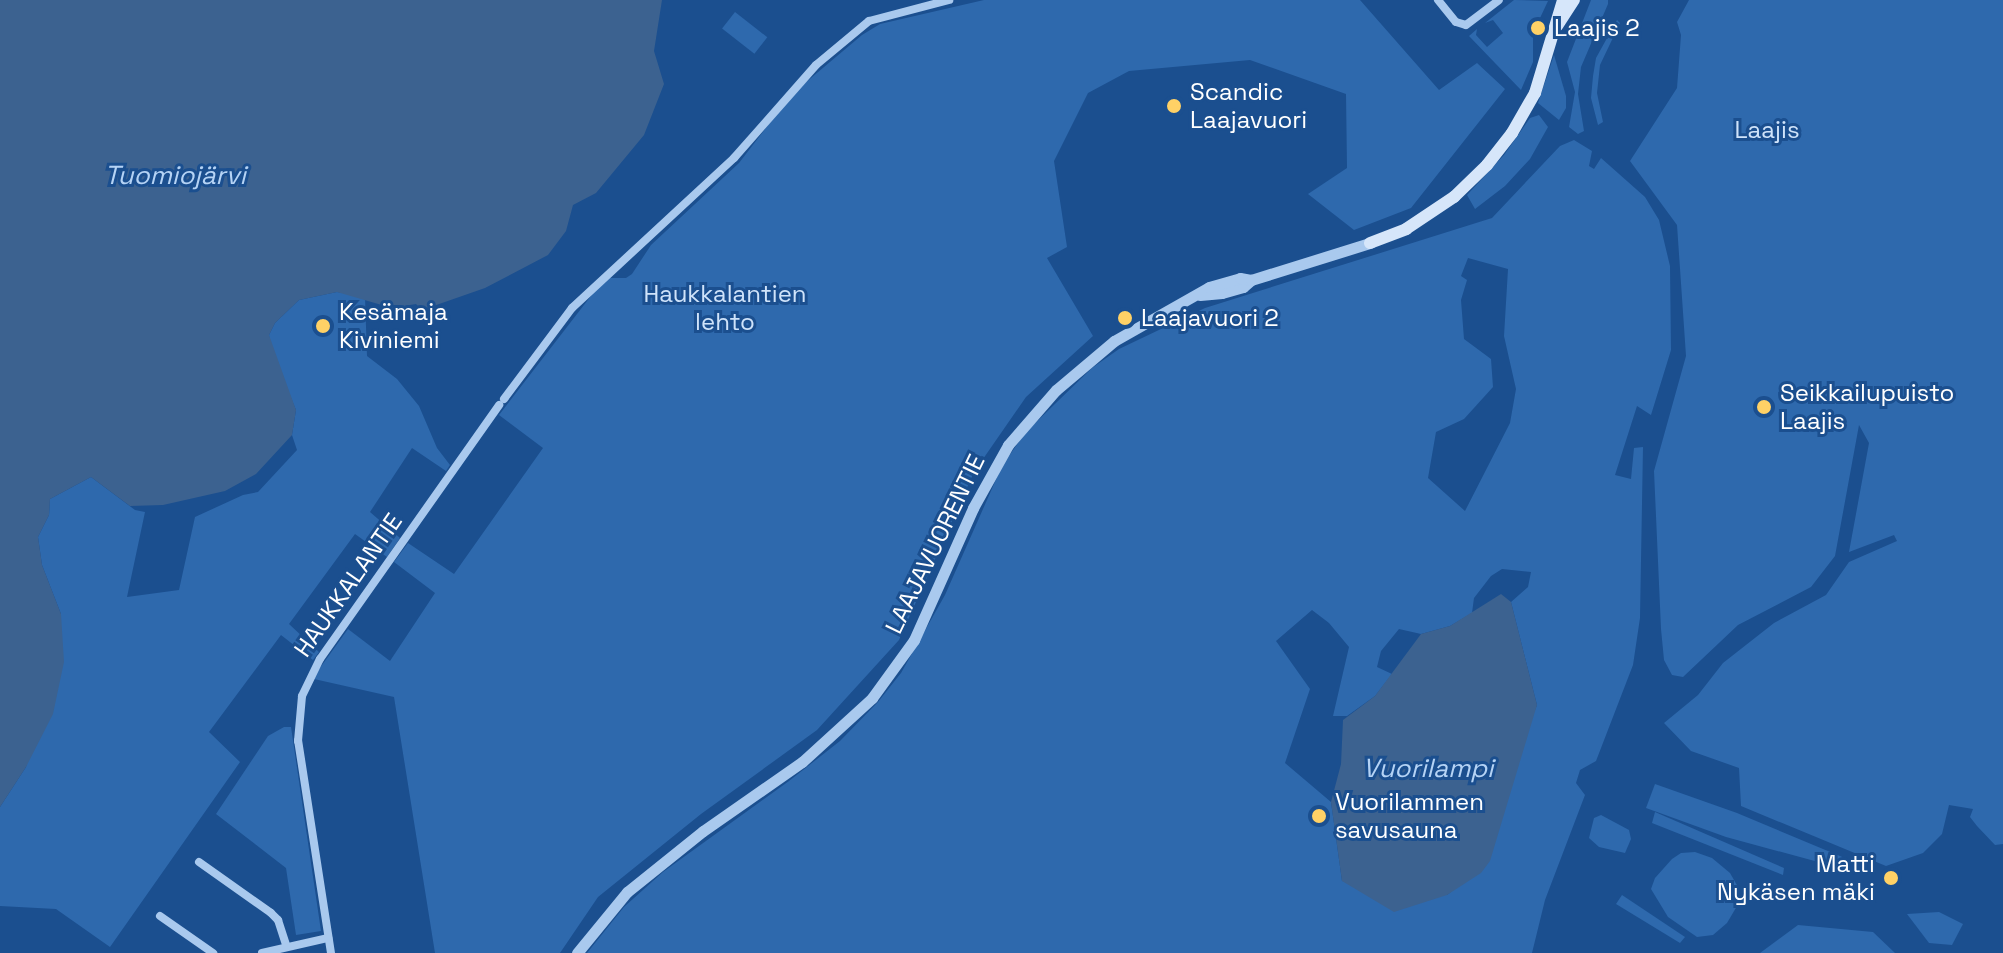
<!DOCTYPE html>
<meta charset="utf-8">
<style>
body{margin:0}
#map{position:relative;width:2003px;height:953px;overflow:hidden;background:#1b4f8f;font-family:"Space Grotesk",sans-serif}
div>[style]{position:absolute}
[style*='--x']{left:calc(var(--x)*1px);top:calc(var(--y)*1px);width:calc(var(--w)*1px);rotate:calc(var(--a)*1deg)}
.green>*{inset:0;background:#2e69ad;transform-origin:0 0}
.water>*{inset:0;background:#3c6290}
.minor>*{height:8px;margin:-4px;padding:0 4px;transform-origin:4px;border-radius:4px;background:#a9c9ee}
.tertiary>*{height:11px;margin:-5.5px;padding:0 5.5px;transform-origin:5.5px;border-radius:5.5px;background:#a9c9ee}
.secondary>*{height:12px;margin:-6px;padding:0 6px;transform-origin:6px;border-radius:6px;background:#d6e6fa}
.dots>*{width:22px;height:22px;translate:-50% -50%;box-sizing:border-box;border:4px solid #1b4f8f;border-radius:50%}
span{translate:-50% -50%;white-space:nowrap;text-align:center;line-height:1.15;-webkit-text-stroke:6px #1b4f8f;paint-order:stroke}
.poi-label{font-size:24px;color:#fff}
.left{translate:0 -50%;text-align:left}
.right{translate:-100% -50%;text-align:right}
.park-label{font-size:24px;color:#cfe3fa}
.street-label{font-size:24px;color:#fff}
.water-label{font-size:26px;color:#b5d3f5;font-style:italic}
</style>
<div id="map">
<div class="green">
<div style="clip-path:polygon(984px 0,1360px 0,1439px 90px,1477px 63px,1505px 89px,1411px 208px,1354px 230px,1308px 194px,1347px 168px,1346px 94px,1250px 60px,1129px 71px,1088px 93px,1054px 161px,1067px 247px,1047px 258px,1093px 336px,1026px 397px,974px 472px,899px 640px,817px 730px,701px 814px,598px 897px,560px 953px,435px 953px,394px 697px,314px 679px,317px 672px,348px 629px,390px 661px,435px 593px,394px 562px,408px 543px,454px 574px,543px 448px,499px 415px,594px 292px,610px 278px,626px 278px,632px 274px,651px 245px,739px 163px,792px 94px,862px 35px,880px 24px)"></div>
<div style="clip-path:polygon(1514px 0,1548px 1px,1533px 33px,1533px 62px,1521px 90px,1469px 36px,1477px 29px,1476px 35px,1487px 47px,1503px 33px,1493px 20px,1485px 23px)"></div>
<div style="clip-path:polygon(1591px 0,1608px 0,1608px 4px,1581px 67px,1578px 94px,1584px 131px,1578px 134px,1569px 127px,1575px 92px,1567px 62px)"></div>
<div style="clip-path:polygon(1689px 0,2003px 0,2003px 844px,1995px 845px,1977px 826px,1970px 817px,1973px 809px,1949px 805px,1942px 834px,1923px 853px,1886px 866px,1741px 806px,1739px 768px,1691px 751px,1664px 723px,1698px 695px,1723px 663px,1774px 623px,1826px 595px,1849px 562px,1897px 541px,1894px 535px,1849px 552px,1869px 443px,1859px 425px,1835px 556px,1811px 587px,1738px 625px,1683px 677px,1672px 675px,1664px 660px,1661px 629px,1654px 471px,1686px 356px,1677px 225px,1630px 161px,1677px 88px,1681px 35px,1677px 22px)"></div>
<div style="left:735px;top:12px;width:41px;height:21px;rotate:38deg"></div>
<div style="clip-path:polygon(1617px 20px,1620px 23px,1600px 65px,1597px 93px,1603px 122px,1598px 125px,1591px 98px,1593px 76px,1596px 58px)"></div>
<div style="clip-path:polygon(1554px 55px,1566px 96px,1566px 108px,1559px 120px,1538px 103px)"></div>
<div style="clip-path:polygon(1539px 115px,1548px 127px,1530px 159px,1505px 186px,1475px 209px,1467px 195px,1504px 155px,1530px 118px)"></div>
<div style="clip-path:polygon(evenodd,1574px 140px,1592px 151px,1589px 166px,1594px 169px,1601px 158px,1645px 197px,1659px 220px,1670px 266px,1671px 350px,1651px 415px,1637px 406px,1615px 475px,1631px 479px,1634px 448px,1643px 447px,1640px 618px,1633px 665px,1596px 761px,1580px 770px,1576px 783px,1585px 795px,1545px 900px,1532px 953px,587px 953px,624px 907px,663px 872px,789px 781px,840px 741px,878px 702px,901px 673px,945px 595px,1002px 466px,1025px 433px,1092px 368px,1119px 349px,1205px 308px,1492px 218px,1560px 146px,1574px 140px,1468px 258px,1508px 269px,1504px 336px,1516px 389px,1510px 423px,1465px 511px,1428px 478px,1436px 432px,1464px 419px,1493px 387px,1491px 359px,1464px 339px,1461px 300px,1467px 280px,1461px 276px,1468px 258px,1574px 140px,1502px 569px,1531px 572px,1528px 587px,1511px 602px,1537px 705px,1467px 879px,1447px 895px,1342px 881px,1331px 802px,1285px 763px,1310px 689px,1276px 641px,1312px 610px,1329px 623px,1349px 647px,1333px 716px,1347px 716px,1375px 696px,1392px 674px,1377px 667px,1381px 651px,1399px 629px,1421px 634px,1450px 626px,1472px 613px,1474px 598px,1491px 576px,1502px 569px)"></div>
<div style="clip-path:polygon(337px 292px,365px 297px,367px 356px,397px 379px,419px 406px,437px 448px,450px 465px,446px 471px,412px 448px,370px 512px,400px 538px,387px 557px,355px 534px,289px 624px,319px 652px,313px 660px,281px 635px,209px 732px,240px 762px,110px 947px,56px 909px,0 906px,0 807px,26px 767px,61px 614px,42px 565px,38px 537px,49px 515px,50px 499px,91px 477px,135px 510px,145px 512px,127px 597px,179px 590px,195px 517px,243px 495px,258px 492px,297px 450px,292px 435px,296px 410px,271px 349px,269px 335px,275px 323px,299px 300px)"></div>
<div style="clip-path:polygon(284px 727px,291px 727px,321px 931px,296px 935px,286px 868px,216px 814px,268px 736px)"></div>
<div style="clip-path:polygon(1655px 784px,1737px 813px,1847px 859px,1844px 869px,1726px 837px,1646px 808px)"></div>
<div style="clip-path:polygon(1655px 812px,1784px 868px,1783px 875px,1652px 823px)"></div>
<div style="clip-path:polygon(1601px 815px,1629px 830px,1631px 839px,1625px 853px,1599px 847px,1589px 838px,1594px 818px)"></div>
<div style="clip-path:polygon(1695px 852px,1712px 858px,1730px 873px,1738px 887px,1740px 901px,1727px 923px,1713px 935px,1697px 937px,1668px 917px,1651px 889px,1655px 878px,1672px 859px,1681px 853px)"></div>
<div style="clip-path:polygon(1622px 895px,1685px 937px,1680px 943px,1616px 904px)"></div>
<div style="clip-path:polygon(1939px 912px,1963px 924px,1952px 945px,1929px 943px,1907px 914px)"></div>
<div style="clip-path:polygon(1798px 925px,1873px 932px,1895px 953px,1760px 953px)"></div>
</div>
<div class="water">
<div style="clip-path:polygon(0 0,662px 0,654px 51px,664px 84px,644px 135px,596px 193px,573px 205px,566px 231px,548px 255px,485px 288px,422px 310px,416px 304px,392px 308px,337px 292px,299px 300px,275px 323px,269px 335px,296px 410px,292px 435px,256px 474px,225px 491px,163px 505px,130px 506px,91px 477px,50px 499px,49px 515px,38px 537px,42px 565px,61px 614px,64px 662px,53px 714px,26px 767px,0 807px)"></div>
<div style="clip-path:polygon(1501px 594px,1511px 602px,1537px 705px,1490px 861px,1481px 873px,1447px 895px,1394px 912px,1342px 881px,1331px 802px,1341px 764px,1343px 720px,1375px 696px,1421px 634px,1450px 626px)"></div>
</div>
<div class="minor">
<div style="--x:1438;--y:0;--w:28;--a:51"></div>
<div style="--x:1456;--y:22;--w:10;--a:17"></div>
<div style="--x:1466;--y:25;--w:41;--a:-37.1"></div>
<div style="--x:504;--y:399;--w:114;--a:-53.2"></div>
<div style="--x:572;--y:308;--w:221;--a:-42.8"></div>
<div style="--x:734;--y:158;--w:124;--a:-48.6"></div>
<div style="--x:816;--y:65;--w:69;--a:-39.7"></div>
<div style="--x:869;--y:21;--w:83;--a:-14.7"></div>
<div style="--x:199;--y:862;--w:88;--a:35.3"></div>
<div style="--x:271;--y:913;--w:10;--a:45"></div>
<div style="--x:278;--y:920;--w:26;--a:72"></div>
<div style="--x:160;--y:916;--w:65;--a:34.9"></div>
<div style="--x:262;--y:953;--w:68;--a:-12.8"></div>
<div style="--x:331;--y:953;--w:215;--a:-98.8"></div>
<div style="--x:298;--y:741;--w:45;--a:-84.9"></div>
<div style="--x:302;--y:696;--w:41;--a:-64.1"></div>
<div style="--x:320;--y:659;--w:311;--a:-54.8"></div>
</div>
<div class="tertiary">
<div style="--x:1200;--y:295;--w:22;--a:-5"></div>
<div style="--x:1222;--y:293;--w:22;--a:-16"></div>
<div style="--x:1243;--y:287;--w:11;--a:-41"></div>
<div style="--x:577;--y:953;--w:79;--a:-50.7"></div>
<div style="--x:627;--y:892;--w:97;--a:-38.8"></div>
<div style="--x:703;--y:831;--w:121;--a:-34.9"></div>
<div style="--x:802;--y:762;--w:95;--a:-42.4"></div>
<div style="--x:872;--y:698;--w:72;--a:-54.1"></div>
<div style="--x:914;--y:640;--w:145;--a:-65.9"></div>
<div style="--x:973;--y:508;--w:72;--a:-60.9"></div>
<div style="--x:1008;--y:445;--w:73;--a:-48.9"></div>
<div style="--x:1056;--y:390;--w:76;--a:-40.2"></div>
<div style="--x:1114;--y:341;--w:109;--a:-29.6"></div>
<div style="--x:1209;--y:287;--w:32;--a:-16"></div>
<div style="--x:1240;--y:278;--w:11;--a:10"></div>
<div style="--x:1251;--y:280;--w:125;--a:-17.3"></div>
</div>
<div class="secondary">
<div style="--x:1557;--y:26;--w:31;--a:-57"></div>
<div style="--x:1370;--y:243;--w:39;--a:-21"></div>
<div style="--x:1406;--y:229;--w:58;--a:-33.7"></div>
<div style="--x:1454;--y:197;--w:46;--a:-44.1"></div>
<div style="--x:1487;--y:165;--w:41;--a:-52"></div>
<div style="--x:1512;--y:133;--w:46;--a:-60.1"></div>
<div style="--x:1535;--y:93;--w:97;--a:-73.2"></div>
</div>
<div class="dots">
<div style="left:1538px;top:28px;background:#ffd166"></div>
<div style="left:1174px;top:106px;background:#ffd166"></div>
<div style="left:1125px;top:318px;background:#ffd166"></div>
<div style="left:323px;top:326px;background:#ffd166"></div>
<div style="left:1764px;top:407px;background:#ffd166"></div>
<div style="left:1319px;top:816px;background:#ffd166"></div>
<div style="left:1891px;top:878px;background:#ffd166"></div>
</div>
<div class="poi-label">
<span class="left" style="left:1554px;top:28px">Laajis 2</span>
<span class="left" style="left:1190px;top:106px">Scandic<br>Laajavuori</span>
<span class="left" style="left:339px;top:326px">Kesämaja<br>Kiviniemi</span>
<span class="left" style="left:1141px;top:318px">Laajavuori 2</span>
<span class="left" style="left:1780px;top:407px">Seikkailupuisto<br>Laajis</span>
<span class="left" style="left:1335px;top:816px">Vuorilammen<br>savusauna</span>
<span class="right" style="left:1875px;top:878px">Matti<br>Nykäsen mäki</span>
</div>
<div class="park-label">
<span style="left:1767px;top:130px">Laajis</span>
<span style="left:725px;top:308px">Haukkalantien<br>lehto</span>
</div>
<div class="street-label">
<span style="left:935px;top:544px;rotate:-64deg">LAAJAVUORENTIE</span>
<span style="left:348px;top:585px;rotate:-55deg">HAUKKALANTIE</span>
</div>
<div class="water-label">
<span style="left:175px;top:176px">Tuomiojärvi</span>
<span style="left:1428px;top:769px">Vuorilampi</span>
</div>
</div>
